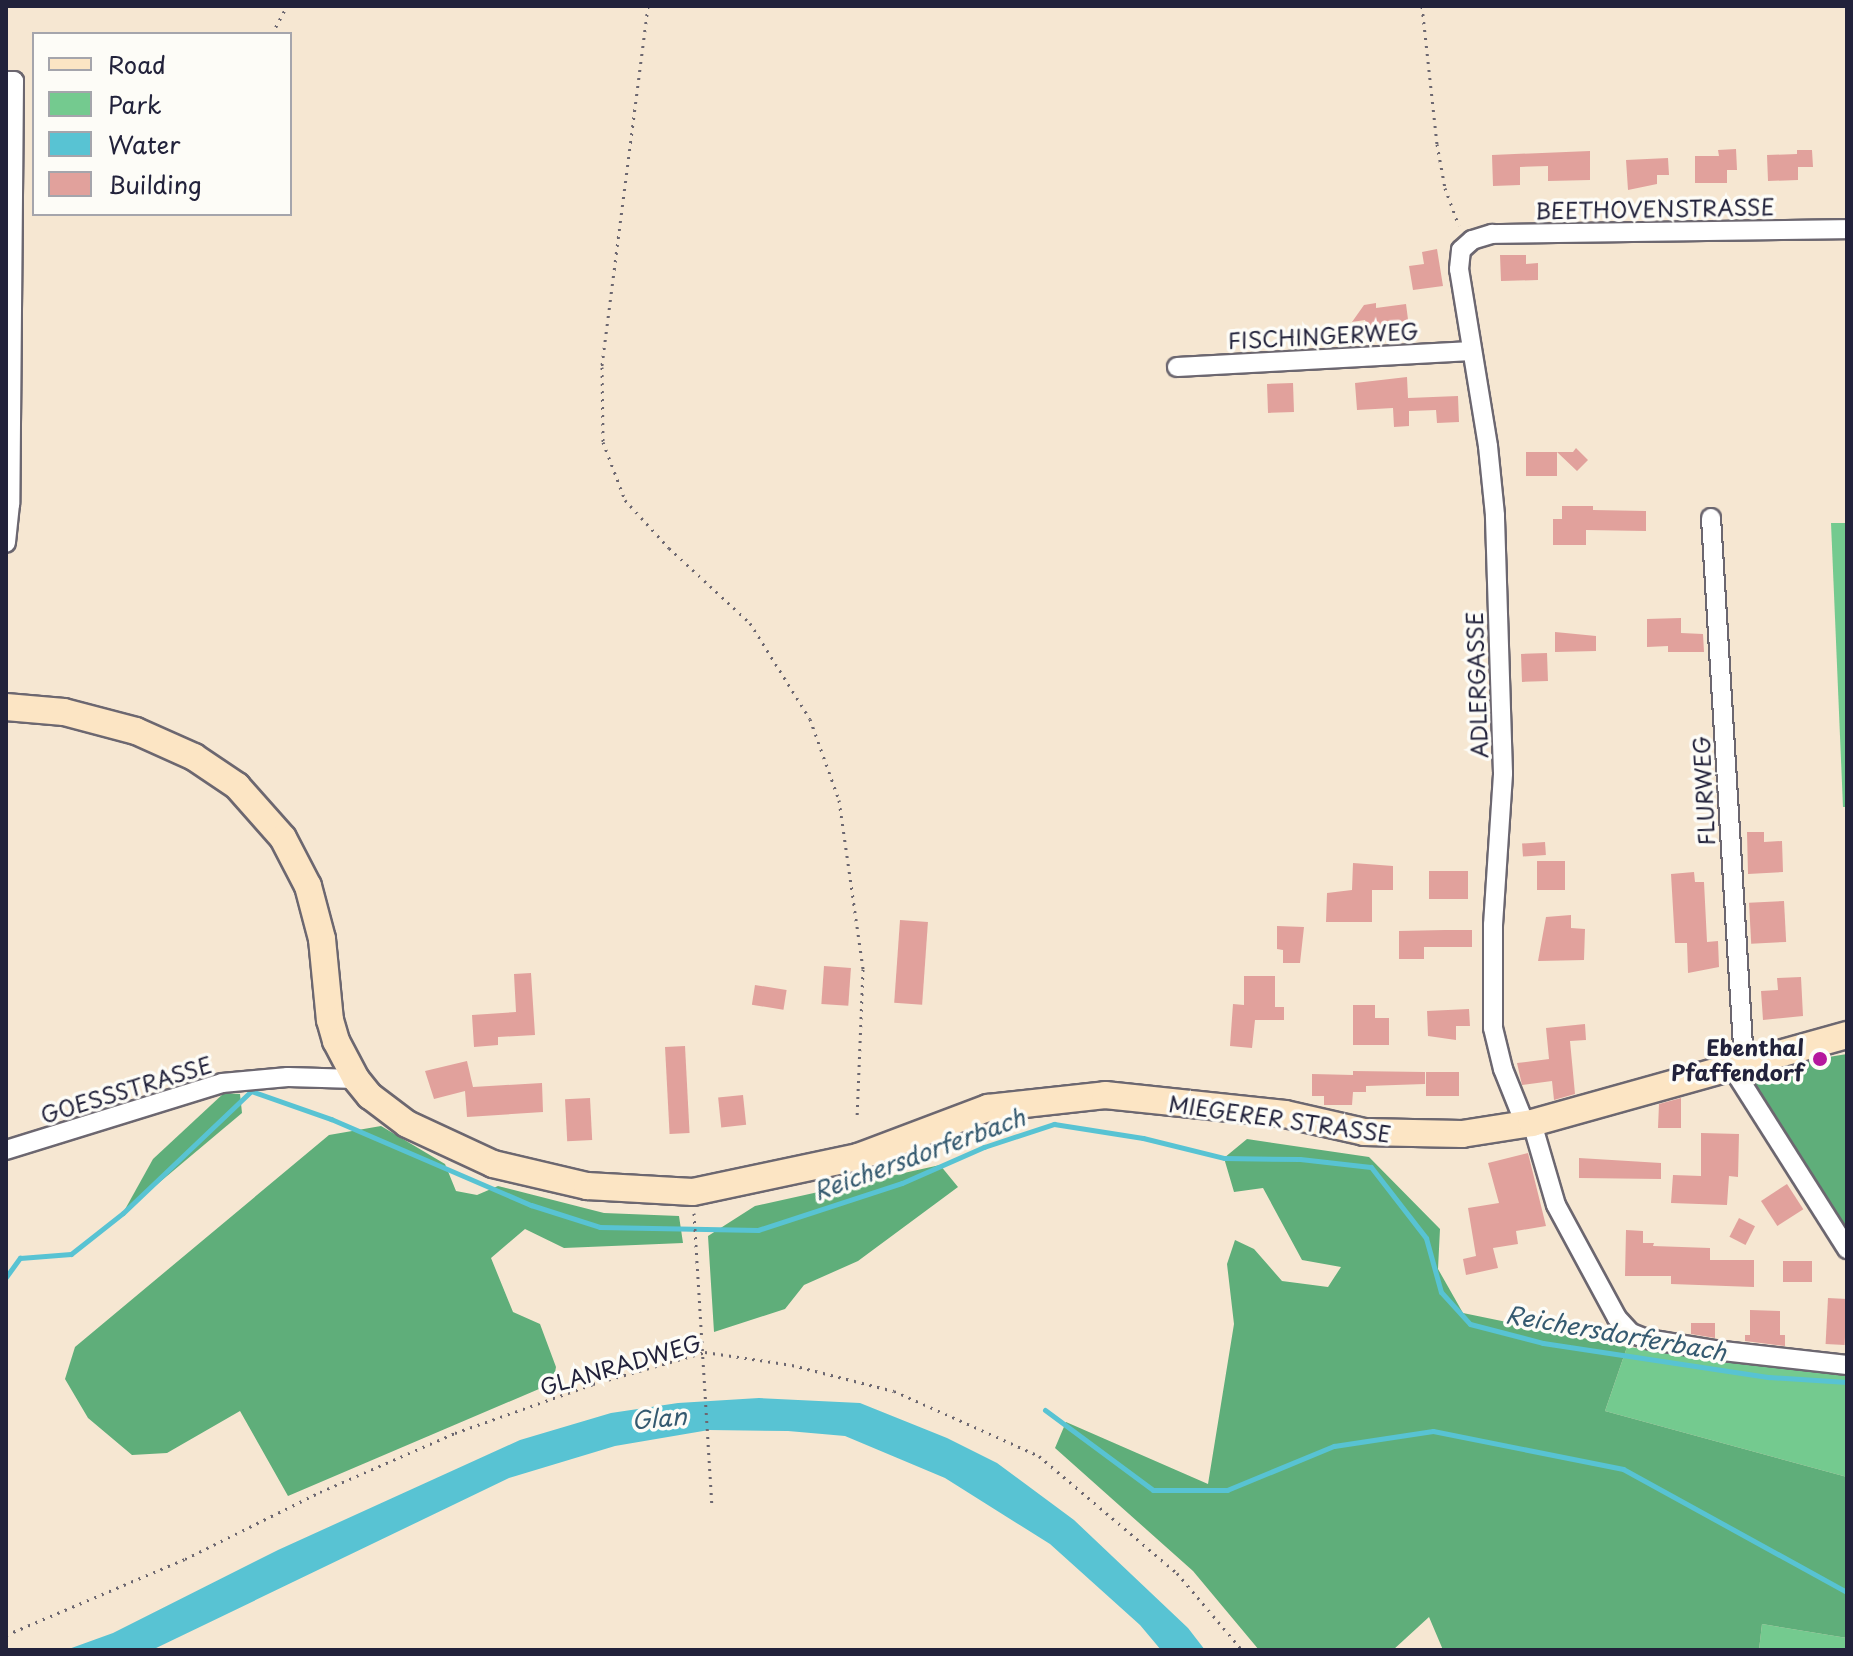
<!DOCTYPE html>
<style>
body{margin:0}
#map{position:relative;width:1853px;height:1656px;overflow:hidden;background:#f6e7d2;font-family:"Playpen Sans",sans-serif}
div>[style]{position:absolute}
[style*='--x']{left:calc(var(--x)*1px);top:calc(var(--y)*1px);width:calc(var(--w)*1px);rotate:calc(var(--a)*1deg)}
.green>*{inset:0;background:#74ca8f}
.forest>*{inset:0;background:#5fae7a}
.water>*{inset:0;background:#58c3d3}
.stream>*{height:5px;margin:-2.5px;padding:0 2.5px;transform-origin:2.5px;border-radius:2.5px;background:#58c3d3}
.building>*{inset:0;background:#e1a19c;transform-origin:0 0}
.path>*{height:3px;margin-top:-1.5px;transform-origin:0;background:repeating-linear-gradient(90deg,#6c6770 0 2px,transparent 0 8px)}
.roads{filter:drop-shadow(2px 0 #6c6770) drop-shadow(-2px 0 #6c6770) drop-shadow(0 2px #6c6770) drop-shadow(0 -2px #6c6770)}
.minor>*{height:18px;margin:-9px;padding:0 9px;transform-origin:9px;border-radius:9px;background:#fff}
.secondary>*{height:26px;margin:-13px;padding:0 13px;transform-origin:13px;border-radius:13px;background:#fce5c4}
.dots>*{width:22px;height:22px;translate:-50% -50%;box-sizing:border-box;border:4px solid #fdfcf7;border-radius:50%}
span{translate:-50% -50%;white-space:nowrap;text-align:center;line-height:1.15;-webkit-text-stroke:7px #fdfcf7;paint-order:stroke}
.street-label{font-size:22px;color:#22223b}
.poi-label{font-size:22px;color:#22223b;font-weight:700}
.right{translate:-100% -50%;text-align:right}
.water-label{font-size:24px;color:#355a70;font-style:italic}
.frame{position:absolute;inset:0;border:8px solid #22223b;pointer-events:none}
.legend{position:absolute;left:32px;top:32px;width:260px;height:184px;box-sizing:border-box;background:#fdfcf7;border:2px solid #a5a5ac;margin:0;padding:10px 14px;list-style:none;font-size:24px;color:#22223b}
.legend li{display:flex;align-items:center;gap:16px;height:40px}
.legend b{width:40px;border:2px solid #a5a5ac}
</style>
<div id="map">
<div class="green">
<div style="clip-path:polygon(1831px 523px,1847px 523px,1847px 807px,1843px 807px)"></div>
<div style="clip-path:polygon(1627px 1347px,1847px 1372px,1847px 1477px,1605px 1411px)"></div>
<div style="clip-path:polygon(1762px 1624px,1847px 1638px,1847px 1650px,1759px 1650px)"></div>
</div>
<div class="forest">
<div style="clip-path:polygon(1847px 1054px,1847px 1239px,1743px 1071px)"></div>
<div style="clip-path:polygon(224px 1093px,240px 1094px,242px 1113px,123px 1213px,153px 1159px)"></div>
<div style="clip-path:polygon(381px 1126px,445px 1164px,456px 1191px,477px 1195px,498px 1186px,604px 1213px,679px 1216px,683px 1243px,564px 1248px,525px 1229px,491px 1258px,513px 1312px,540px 1324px,556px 1367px,553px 1383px,288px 1496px,240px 1411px,167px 1453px,132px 1455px,88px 1418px,65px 1379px,75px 1347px,329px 1135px)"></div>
<div style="clip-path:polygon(1247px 1139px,1369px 1157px,1440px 1229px,1438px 1269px,1463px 1313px,1627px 1347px,1605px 1411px,1847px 1477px,1847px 1638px,1762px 1624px,1759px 1650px,1443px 1650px,1429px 1617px,1393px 1650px,1259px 1650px,1193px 1571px,1055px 1448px,1066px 1422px,1208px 1484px,1234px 1324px,1227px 1264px,1235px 1240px,1254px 1249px,1282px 1281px,1328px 1287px,1341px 1267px,1302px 1260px,1263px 1188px,1234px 1192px,1224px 1158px)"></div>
<div style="clip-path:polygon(940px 1165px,958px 1187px,858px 1261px,804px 1285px,785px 1309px,714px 1332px,708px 1236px,755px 1206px)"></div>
</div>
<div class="water">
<div style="clip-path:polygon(759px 1398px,860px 1403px,947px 1438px,997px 1463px,1074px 1520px,1188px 1628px,1205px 1650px,1161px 1650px,1140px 1625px,1050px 1544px,945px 1478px,845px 1436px,788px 1431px,709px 1430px,615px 1446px,509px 1478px,152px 1650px,66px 1650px,113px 1633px,278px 1550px,520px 1440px,611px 1413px,678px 1403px)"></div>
</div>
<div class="stream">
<div style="--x:6;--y:1277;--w:24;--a:-54"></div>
<div style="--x:20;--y:1258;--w:51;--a:-4.5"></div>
<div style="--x:71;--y:1254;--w:66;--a:-38.3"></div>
<div style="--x:123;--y:1213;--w:177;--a:-43.6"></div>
<div style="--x:251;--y:1091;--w:85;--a:19.3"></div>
<div style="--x:331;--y:1119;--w:218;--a:23.3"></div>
<div style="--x:531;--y:1205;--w:72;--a:17.7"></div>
<div style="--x:600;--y:1227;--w:158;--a:1.1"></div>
<div style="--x:758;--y:1230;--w:151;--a:-18.1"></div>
<div style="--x:902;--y:1183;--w:90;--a:-23.7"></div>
<div style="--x:984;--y:1147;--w:74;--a:-18.2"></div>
<div style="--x:1054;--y:1124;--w:90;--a:8.9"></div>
<div style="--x:1143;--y:1138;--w:83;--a:13.9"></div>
<div style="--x:1224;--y:1158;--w:76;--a:0.8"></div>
<div style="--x:1300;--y:1159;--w:71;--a:6.4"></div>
<div style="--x:1371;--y:1167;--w:90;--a:52.2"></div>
<div style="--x:1426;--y:1238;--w:56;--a:74.5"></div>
<div style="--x:1441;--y:1292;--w:43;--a:47.8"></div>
<div style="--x:1470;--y:1324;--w:75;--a:14.6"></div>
<div style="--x:1543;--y:1343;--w:229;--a:8.6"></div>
<div style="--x:1769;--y:1377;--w:78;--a:3.7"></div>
<div style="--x:1045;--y:1410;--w:134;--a:36.5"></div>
<div style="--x:1153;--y:1490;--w:74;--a:0"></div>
<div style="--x:1227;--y:1490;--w:116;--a:-22.4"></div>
<div style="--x:1334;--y:1446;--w:100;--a:-8.6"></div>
<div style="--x:1433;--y:1431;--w:194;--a:11.3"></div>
<div style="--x:1623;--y:1469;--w:256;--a:28.8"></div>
</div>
<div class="building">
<div style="clip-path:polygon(1736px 149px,1737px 170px,1727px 170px,1727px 183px,1695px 183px,1695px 156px,1719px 156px,1718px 150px)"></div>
<div style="clip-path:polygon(1797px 150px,1812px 150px,1813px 167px,1798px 167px,1798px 180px,1768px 181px,1767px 155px,1797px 154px)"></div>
<div style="clip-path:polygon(1590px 151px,1590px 180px,1548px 181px,1548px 166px,1520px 167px,1520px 185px,1493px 186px,1492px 155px)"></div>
<div style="clip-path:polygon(1668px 158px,1669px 175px,1657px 175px,1657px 184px,1628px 190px,1626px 160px)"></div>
<div style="clip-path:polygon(1437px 249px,1443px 286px,1413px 290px,1409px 266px,1424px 264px,1422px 252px)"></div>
<div style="clip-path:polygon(1500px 255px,1526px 255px,1526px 264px,1538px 263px,1538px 280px,1501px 281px)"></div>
<div style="clip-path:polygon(1376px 303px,1376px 308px,1406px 304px,1409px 327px,1372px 337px,1365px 320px,1352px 322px,1364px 305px)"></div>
<div style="clip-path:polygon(1407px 377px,1408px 398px,1458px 396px,1459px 422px,1437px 423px,1436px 410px,1409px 411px,1409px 426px,1394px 427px,1393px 408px,1357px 410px,1355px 383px)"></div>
<div style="left:1293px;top:383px;width:29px;height:26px;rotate:88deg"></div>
<div style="clip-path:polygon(1576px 448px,1588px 460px,1577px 471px,1557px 452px,1573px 452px)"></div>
<div style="left:1526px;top:452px;width:31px;height:24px"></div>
<div style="clip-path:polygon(1562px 506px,1593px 506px,1593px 510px,1646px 511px,1646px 531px,1586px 530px,1586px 545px,1553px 545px,1553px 519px,1562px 519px)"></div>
<div style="clip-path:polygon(1681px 618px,1681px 633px,1703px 634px,1704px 652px,1668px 652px,1668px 646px,1647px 647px,1647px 619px)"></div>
<div style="clip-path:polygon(1555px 632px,1596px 636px,1596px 651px,1555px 652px)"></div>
<div style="left:1547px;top:653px;width:28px;height:26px;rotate:88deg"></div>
<div style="clip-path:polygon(1747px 832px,1764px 832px,1764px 842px,1782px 841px,1783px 872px,1748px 874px)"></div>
<div style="left:1545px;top:842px;width:13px;height:23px;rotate:86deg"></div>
<div style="left:1565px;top:861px;width:29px;height:28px;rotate:90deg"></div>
<div style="clip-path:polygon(1353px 863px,1393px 866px,1393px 890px,1372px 890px,1372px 922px,1326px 922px,1327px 893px,1352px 890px)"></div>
<div style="left:1429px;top:871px;width:39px;height:28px"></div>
<div style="clip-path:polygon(1694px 872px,1695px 882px,1704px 882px,1707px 942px,1718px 941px,1719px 967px,1688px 973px,1687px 943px,1675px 943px,1671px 874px)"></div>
<div style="left:1784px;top:901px;width:41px;height:35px;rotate:87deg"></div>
<div style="clip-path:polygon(1571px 915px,1571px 928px,1585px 929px,1584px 960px,1538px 961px,1546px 917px)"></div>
<div style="left:900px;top:920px;width:28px;height:83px;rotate:4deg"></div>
<div style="clip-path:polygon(1277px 926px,1304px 927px,1300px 963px,1283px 963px,1283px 950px,1277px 949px)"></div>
<div style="clip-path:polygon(1445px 930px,1472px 930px,1472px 947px,1424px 947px,1424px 959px,1399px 959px,1399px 931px)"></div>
<div style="left:824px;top:966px;width:27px;height:38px;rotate:4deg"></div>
<div style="clip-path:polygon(531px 973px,535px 1035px,498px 1037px,498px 1045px,474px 1047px,472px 1015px,516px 1012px,514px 974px)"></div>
<div style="clip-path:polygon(1244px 976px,1275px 976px,1275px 1007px,1284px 1007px,1284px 1020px,1255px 1020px,1252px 1048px,1230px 1046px,1233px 1004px,1244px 1005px)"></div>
<div style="clip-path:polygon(1801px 977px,1803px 1016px,1763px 1020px,1761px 991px,1778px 990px,1777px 978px)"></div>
<div style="left:755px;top:985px;width:32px;height:20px;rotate:9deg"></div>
<div style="clip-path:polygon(1353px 1005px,1375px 1005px,1375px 1018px,1389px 1018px,1389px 1045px,1353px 1045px)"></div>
<div style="clip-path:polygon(1469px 1009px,1470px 1026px,1456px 1026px,1456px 1040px,1428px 1036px,1427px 1011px)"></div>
<div style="clip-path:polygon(1585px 1024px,1586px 1040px,1570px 1041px,1575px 1094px,1554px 1100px,1552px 1081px,1522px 1085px,1517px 1063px,1549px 1059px,1546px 1028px)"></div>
<div style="left:685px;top:1046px;width:87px;height:20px;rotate:87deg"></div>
<div style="clip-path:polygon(467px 1061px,473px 1087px,542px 1083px,543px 1112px,467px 1117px,465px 1091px,434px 1099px,425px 1071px)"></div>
<div style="clip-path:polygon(1353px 1071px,1425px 1072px,1425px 1084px,1366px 1086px,1366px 1092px,1353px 1092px,1352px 1105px,1324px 1105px,1324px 1096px,1312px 1096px,1312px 1074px,1353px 1075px)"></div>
<div style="left:1426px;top:1072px;width:33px;height:24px"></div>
<div style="left:743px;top:1095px;width:30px;height:25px;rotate:84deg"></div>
<div style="left:590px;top:1098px;width:42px;height:25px;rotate:87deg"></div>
<div style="clip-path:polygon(1681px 1098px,1681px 1128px,1658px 1128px,1659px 1104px)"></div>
<div style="clip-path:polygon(1701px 1133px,1739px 1134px,1738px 1177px,1729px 1176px,1727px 1205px,1671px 1203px,1673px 1175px,1701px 1176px)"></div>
<div style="clip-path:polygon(1528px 1153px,1546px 1226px,1516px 1231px,1518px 1244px,1493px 1248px,1498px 1268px,1466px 1275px,1463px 1259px,1476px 1256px,1468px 1208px,1499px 1203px,1488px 1163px)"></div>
<div style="clip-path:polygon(1579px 1158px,1661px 1163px,1661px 1179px,1579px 1178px)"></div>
<div style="left:1787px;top:1184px;width:30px;height:31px;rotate:57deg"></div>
<div style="left:1739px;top:1218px;width:18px;height:21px;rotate:27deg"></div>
<div style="clip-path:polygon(1626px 1230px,1643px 1231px,1643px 1243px,1654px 1243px,1653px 1246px,1710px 1248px,1710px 1260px,1754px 1260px,1754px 1287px,1671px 1284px,1671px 1276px,1625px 1276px)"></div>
<div style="left:1783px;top:1261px;width:29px;height:21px"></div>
<div style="left:1828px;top:1298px;width:19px;height:46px;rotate:3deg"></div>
<div style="clip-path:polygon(1750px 1310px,1780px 1311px,1780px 1335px,1785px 1335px,1785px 1346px,1745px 1341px,1745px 1335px,1750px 1335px)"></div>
<div style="clip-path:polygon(1691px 1323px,1715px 1323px,1715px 1338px,1691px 1334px)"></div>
</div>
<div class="path">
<div style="--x:648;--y:6;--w:364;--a:97.3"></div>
<div style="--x:602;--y:367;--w:75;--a:89.2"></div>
<div style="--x:603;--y:442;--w:62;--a:69.2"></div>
<div style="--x:625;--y:500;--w:65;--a:47.5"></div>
<div style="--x:669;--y:548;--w:110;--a:42.8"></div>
<div style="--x:750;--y:623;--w:113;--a:58"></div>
<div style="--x:810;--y:719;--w:86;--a:70.3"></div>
<div style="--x:839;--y:800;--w:171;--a:81.9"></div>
<div style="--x:863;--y:969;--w:150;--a:92.3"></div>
<div style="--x:1422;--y:6;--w:139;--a:83.8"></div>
<div style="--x:1437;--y:144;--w:45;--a:79.7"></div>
<div style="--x:1445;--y:188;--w:40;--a:69.8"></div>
<div style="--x:272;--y:34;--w:32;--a:-62"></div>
<div style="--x:694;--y:1213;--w:293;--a:86.5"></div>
<div style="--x:6;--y:1635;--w:194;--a:-23"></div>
<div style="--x:185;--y:1559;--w:151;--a:-26.4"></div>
<div style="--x:320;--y:1492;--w:147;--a:-23.6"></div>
<div style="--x:455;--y:1433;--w:146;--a:-19.5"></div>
<div style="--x:593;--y:1384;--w:116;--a:-15.9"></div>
<div style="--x:705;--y:1352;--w:88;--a:8.5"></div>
<div style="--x:792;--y:1365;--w:105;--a:14.3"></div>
<div style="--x:894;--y:1391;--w:159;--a:24.1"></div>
<div style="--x:1039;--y:1456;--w:181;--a:40.3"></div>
<div style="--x:1177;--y:1573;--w:101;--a:49.8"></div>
</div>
<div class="roads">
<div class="minor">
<div style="--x:6;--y:81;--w:8;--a:0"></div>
<div style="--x:14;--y:81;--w:423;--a:90.5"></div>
<div style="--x:10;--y:504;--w:39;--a:96"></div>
<div style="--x:1177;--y:367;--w:295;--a:-3.1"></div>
<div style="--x:1711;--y:518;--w:545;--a:86.53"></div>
<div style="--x:1731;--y:1066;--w:217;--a:57.6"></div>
<div style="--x:1532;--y:1123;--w:85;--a:73.7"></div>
<div style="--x:1556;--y:1205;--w:128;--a:61.6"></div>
<div style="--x:1617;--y:1318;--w:21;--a:47"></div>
<div style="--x:1631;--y:1333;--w:17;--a:21"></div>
<div style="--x:1647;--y:1339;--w:68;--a:9.3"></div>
<div style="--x:1714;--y:1350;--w:134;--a:6.4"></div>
<div style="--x:1525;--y:1124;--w:59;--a:-111.8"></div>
<div style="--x:1503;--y:1069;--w:42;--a:-103.7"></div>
<div style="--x:1493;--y:1028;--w:103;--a:-90"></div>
<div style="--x:1493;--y:925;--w:152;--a:-86.2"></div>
<div style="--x:1503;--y:773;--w:258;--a:-91.8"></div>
<div style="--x:1495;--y:515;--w:69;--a:-95.8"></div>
<div style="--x:1488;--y:446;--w:179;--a:-99.3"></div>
<div style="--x:1459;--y:269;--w:19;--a:-84"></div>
<div style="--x:1461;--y:250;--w:15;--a:-42"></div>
<div style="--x:1472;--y:240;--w:21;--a:-17"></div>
<div style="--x:1492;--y:234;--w:355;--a:-0.8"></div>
<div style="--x:6;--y:1150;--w:226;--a:-17.2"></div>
<div style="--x:222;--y:1083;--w:66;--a:-5.2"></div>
<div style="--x:288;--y:1077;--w:68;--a:1.7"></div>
</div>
<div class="secondary">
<div style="--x:6;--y:707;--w:58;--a:4.9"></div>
<div style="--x:64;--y:712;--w:74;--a:14.8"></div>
<div style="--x:136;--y:731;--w:64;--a:24.1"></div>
<div style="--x:194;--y:757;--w:52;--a:34"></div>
<div style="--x:237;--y:786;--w:69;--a:48.5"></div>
<div style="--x:283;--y:838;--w:54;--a:62.5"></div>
<div style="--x:308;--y:886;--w:55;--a:75.2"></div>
<div style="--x:322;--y:939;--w:81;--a:84.4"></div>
<div style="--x:330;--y:1020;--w:22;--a:74"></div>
<div style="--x:336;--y:1041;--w:43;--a:62.2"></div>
<div style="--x:356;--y:1079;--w:22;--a:51"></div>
<div style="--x:370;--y:1096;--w:46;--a:37.1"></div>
<div style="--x:407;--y:1124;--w:95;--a:24.9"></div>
<div style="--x:493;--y:1164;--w:97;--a:13.2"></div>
<div style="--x:587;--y:1186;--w:106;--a:3.2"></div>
<div style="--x:693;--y:1192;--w:169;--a:-12"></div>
<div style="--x:858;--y:1157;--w:139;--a:-20.7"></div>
<div style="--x:988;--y:1108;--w:118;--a:-6.3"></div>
<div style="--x:1105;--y:1095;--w:181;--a:6"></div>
<div style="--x:1285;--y:1114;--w:81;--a:12.8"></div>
<div style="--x:1364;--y:1132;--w:98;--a:1.2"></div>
<div style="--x:1462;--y:1134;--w:71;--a:-8.9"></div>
<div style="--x:1532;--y:1123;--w:327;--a:-15.6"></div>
</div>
</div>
<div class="dots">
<div style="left:1820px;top:1059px;background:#b5179e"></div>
</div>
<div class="street-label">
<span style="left:1655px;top:208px;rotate:-1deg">BEETHOVENSTRASSE</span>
<span style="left:1323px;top:335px;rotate:-3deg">FISCHINGERWEG</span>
<span style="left:1476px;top:685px;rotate:-92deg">ADLERGASSE</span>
<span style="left:1703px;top:791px;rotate:-93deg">FLURWEG</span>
<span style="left:126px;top:1089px;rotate:-17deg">GOESSSTRASSE</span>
<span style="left:1280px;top:1118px;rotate:8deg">MIEGERER STRASSE</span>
<span style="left:620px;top:1364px;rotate:-16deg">GLANRADWEG</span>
</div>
<div class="poi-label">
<span class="right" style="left:1804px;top:1059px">Ebenthal<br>Pfaffendorf</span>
</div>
<div class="water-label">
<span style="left:919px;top:1154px;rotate:-20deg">Reichersdorferbach</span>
<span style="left:1616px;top:1333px;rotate:10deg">Reichersdorferbach</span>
<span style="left:659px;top:1418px;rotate:-5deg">Glan</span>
</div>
<div class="frame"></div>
<ul class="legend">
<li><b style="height:10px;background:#fce5c4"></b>Road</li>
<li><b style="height:22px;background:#74ca8f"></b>Park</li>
<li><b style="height:22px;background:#58c3d3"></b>Water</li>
<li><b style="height:22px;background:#e1a19c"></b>Building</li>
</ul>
</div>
